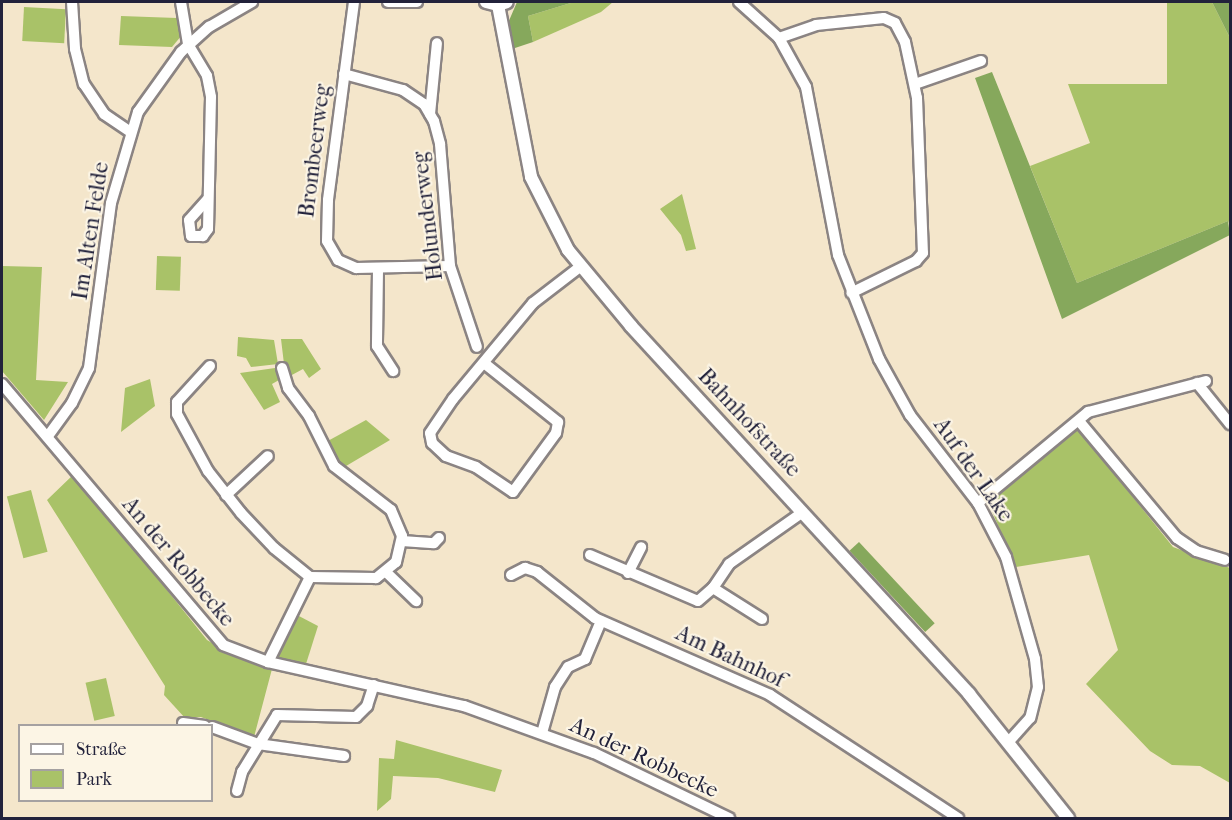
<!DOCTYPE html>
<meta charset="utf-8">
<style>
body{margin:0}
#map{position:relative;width:1232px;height:820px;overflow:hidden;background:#f4e6cb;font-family:"IM FELL French Canon",serif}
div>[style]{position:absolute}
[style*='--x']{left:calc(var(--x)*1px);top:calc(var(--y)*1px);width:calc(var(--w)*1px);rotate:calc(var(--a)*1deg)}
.green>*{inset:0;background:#a9c268;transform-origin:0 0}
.forest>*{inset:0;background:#86a85c;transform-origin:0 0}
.roads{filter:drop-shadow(2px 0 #8b8483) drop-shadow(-2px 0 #8b8483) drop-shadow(0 2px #8b8483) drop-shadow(0 -2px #8b8483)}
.minor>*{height:10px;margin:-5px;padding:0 5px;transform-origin:5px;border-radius:5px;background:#fff}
.major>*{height:12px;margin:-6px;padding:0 6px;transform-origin:6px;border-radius:6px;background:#fff}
span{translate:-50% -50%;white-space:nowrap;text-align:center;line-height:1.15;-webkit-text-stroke:4.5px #fcf5e5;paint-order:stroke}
.street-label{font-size:22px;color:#22223b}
.frame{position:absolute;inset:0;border:3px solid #22223b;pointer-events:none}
.legend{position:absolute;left:18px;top:724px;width:195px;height:78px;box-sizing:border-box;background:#fcf5e5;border:2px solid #a5a1a1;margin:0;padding:8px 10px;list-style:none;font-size:18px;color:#22223b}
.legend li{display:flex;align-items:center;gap:12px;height:30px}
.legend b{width:30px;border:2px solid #a5a1a1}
</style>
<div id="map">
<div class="green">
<div style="clip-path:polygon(574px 2px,613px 2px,601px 12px,533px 42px,528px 16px)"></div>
<div style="clip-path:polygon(1167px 2px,1212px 2px,1230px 38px,1230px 226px,1228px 221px,1077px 283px,1030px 166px,1090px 143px,1068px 84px,1167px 84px)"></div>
<div style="left:24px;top:7px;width:42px;height:34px;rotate:3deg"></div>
<div style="clip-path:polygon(121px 16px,177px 18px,182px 35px,172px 47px,119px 45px)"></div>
<div style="clip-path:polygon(682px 194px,696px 249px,686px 251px,681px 235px,660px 209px)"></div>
<div style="left:157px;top:256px;width:24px;height:34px;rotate:2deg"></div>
<div style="clip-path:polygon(2px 266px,42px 267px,36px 380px,68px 382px,44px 420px,2px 371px)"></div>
<div style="clip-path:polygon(238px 337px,274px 340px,278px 364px,251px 367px,246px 358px,237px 356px)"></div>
<div style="clip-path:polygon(281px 339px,302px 339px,321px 369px,309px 378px,303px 369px,290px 376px,284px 364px)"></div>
<div style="clip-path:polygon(275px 368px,279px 380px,272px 384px,280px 402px,264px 410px,240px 373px)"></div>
<div style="clip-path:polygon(150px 379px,155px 406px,121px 432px,125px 388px)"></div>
<div style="clip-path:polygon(366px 420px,390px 440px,341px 469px,326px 442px)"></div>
<div style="clip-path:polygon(1072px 430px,1080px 431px,1173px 547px,1230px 568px,1230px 783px,1200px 766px,1172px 765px,1150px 751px,1086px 684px,1118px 650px,1089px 555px,1016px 567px,988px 502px)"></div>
<div style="clip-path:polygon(74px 474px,207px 640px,240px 659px,272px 669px,254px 737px,201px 717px,185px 718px,164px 695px,165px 686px,47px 500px)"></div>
<div style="left:31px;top:490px;width:64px;height:25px;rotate:75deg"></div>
<div style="clip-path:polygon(297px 615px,318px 626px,306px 664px,276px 658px)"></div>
<div style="left:106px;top:678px;width:39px;height:21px;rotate:77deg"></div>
<div style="clip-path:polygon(396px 740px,502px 770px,495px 792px,438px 778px,393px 776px,391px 799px,377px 811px,379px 758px,394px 759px)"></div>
</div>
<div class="forest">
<div style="clip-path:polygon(517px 2px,574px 2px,528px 16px,533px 42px,512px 49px,508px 23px)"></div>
<div style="clip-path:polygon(1212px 2px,1230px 2px,1230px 38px)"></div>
<div style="clip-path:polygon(992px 72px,1077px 283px,1228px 221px,1230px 235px,1062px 319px,975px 78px)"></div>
<div style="left:859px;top:542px;width:111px;height:13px;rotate:47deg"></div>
</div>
<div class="roads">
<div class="minor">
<div style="--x:72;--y:2;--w:47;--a:86.3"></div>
<div style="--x:75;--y:49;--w:36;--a:76"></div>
<div style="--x:84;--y:84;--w:36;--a:56"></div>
<div style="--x:104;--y:114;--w:30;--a:34"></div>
<div style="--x:181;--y:2;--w:43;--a:80.5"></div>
<div style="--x:188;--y:44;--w:37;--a:59"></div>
<div style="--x:207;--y:76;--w:21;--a:79"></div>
<div style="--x:211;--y:97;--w:132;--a:91.3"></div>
<div style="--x:208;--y:229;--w:9;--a:126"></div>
<div style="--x:203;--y:236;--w:12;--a:180"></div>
<div style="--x:191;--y:236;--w:16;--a:-97"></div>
<div style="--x:189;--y:220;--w:28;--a:-48"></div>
<div style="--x:354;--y:2;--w:200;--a:97.5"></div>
<div style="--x:328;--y:200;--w:41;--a:91.4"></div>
<div style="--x:327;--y:241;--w:22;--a:60"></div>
<div style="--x:338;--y:260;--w:20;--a:24"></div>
<div style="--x:356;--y:268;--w:94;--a:-1.2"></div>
<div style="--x:388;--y:2;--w:29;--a:0"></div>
<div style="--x:739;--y:2;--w:54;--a:42"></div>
<div style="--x:779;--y:38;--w:56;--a:61.1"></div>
<div style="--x:806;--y:87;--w:171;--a:79.2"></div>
<div style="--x:838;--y:255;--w:112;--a:68.5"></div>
<div style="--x:879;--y:359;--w:64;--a:61"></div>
<div style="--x:910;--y:415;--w:111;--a:52.3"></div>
<div style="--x:978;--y:503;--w:61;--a:62.6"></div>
<div style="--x:1006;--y:557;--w:106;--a:74.1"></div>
<div style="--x:1035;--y:659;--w:28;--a:84"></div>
<div style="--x:1038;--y:687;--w:32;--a:104"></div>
<div style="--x:1030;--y:718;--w:31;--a:132"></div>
<div style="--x:779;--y:38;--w:39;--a:-19"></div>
<div style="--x:816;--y:25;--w:68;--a:-5.9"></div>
<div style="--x:884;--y:18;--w:12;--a:24"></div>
<div style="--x:895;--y:23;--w:21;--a:62"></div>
<div style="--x:905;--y:42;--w:57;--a:77.9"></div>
<div style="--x:917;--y:98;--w:155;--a:87.8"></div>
<div style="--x:923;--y:253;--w:11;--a:131"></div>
<div style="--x:916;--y:261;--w:72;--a:153.8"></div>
<div style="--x:344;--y:74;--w:61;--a:15.2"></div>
<div style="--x:403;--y:90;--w:25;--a:34"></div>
<div style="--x:424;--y:104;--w:20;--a:60"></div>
<div style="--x:434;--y:121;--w:24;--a:75"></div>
<div style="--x:440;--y:144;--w:122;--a:85.3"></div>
<div style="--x:450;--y:266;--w:85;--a:71.6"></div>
<div style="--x:915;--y:84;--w:70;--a:-19.2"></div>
<div style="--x:430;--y:114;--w:71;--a:-84.4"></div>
<div style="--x:378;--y:270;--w:76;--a:90.8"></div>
<div style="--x:377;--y:346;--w:30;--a:57"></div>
<div style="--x:484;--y:363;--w:95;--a:38.6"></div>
<div style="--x:558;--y:422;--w:11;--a:100"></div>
<div style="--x:556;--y:433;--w:73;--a:126.1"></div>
<div style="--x:513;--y:492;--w:45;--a:-146"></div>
<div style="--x:476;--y:467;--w:32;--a:-160"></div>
<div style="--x:446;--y:456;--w:19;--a:-137"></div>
<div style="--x:432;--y:443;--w:10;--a:-101"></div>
<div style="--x:430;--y:433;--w:41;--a:-55.9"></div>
<div style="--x:453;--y:399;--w:125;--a:-50.2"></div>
<div style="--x:533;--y:303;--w:59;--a:-37.5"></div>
<div style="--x:210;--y:366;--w:49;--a:132.5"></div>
<div style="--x:177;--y:402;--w:12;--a:90"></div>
<div style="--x:177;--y:414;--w:65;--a:61.5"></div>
<div style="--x:208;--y:471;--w:53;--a:51.8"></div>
<div style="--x:241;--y:513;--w:48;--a:46.7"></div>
<div style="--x:274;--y:548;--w:46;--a:38.9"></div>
<div style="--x:310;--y:577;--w:95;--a:116.3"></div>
<div style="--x:282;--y:368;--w:21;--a:73"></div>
<div style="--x:288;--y:388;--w:35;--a:53"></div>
<div style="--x:309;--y:416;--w:56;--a:63.4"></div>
<div style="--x:334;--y:466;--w:72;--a:37.7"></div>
<div style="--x:391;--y:510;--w:28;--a:67"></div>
<div style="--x:402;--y:536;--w:27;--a:103"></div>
<div style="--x:396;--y:562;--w:26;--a:141"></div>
<div style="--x:376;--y:578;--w:66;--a:-179.1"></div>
<div style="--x:1197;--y:383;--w:53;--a:51.2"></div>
<div style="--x:2;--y:384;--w:342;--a:49.7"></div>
<div style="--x:223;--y:645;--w:48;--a:20.7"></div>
<div style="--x:268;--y:662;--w:201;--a:12.7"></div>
<div style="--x:464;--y:706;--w:138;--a:19.9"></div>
<div style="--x:594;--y:753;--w:150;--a:25.7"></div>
<div style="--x:1079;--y:421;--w:153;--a:50.1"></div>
<div style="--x:1177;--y:538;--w:23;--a:34"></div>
<div style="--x:1196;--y:551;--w:30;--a:17"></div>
<div style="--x:48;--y:436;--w:41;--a:-54"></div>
<div style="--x:72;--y:403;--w:39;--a:-64"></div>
<div style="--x:89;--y:368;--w:166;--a:-82.4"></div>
<div style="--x:111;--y:203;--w:95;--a:-73.5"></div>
<div style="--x:138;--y:112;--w:74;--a:-54.4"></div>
<div style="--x:181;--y:52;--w:38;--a:-42"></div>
<div style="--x:209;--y:27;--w:50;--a:-30.2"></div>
<div style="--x:226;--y:495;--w:57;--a:-42.9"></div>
<div style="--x:978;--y:503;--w:143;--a:-39.6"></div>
<div style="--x:1088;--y:412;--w:122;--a:-14.7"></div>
<div style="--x:402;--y:541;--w:32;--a:4"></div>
<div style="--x:434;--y:543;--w:7;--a:-45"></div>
<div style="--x:590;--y:555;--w:117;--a:23.1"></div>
<div style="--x:698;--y:601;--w:20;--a:-41"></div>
<div style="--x:713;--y:588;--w:29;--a:-56"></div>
<div style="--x:729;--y:564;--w:90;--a:-35.1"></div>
<div style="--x:386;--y:572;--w:42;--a:44"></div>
<div style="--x:628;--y:573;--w:29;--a:-63"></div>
<div style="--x:511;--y:575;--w:16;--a:-27"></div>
<div style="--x:525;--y:568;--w:13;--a:18"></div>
<div style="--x:537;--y:572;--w:74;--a:38.4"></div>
<div style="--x:595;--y:618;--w:191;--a:23.7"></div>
<div style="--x:770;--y:695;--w:225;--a:33.2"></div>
<div style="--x:713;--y:588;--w:58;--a:32.3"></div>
<div style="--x:183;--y:723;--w:22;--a:8"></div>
<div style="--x:212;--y:727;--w:49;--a:20.3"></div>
<div style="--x:258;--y:744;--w:87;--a:7.9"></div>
<div style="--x:542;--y:733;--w:48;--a:-74.2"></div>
<div style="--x:555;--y:687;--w:24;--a:-57"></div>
<div style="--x:568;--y:667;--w:19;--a:-25"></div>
<div style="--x:585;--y:659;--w:41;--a:-67.2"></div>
<div style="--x:237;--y:791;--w:20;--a:-75"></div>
<div style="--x:242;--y:772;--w:67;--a:-58.4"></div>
<div style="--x:277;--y:715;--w:79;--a:1.5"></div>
<div style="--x:356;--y:717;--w:16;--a:-45"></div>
<div style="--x:367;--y:706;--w:22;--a:-72"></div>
</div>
<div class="major">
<div style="--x:486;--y:2;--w:12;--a:14"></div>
<div style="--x:498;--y:5;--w:9;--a:-18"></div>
<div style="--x:498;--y:5;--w:175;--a:79.1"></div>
<div style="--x:531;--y:177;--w:82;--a:63.1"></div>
<div style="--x:568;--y:250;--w:99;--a:50.3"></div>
<div style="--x:631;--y:326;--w:500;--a:47.4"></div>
<div style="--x:969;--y:694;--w:159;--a:51.4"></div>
</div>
</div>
<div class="street-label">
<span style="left:315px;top:151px;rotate:-83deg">Brombeerweg</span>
<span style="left:428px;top:216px;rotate:-97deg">Holunderweg</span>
<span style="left:91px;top:231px;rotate:-81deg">Im Alten Felde</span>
<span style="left:749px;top:423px;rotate:47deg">Bahnhofstraße</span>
<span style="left:973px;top:470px;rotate:55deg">Auf der Lake</span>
<span style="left:178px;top:562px;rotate:50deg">An der Robbecke</span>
<span style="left:730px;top:657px;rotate:25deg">Am Bahnhof</span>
<span style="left:644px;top:758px;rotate:25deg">An der Robbecke</span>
</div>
<div class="frame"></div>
<ul class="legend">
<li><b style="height:8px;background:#fff"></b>Straße</li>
<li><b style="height:16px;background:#a9c268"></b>Park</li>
</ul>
</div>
